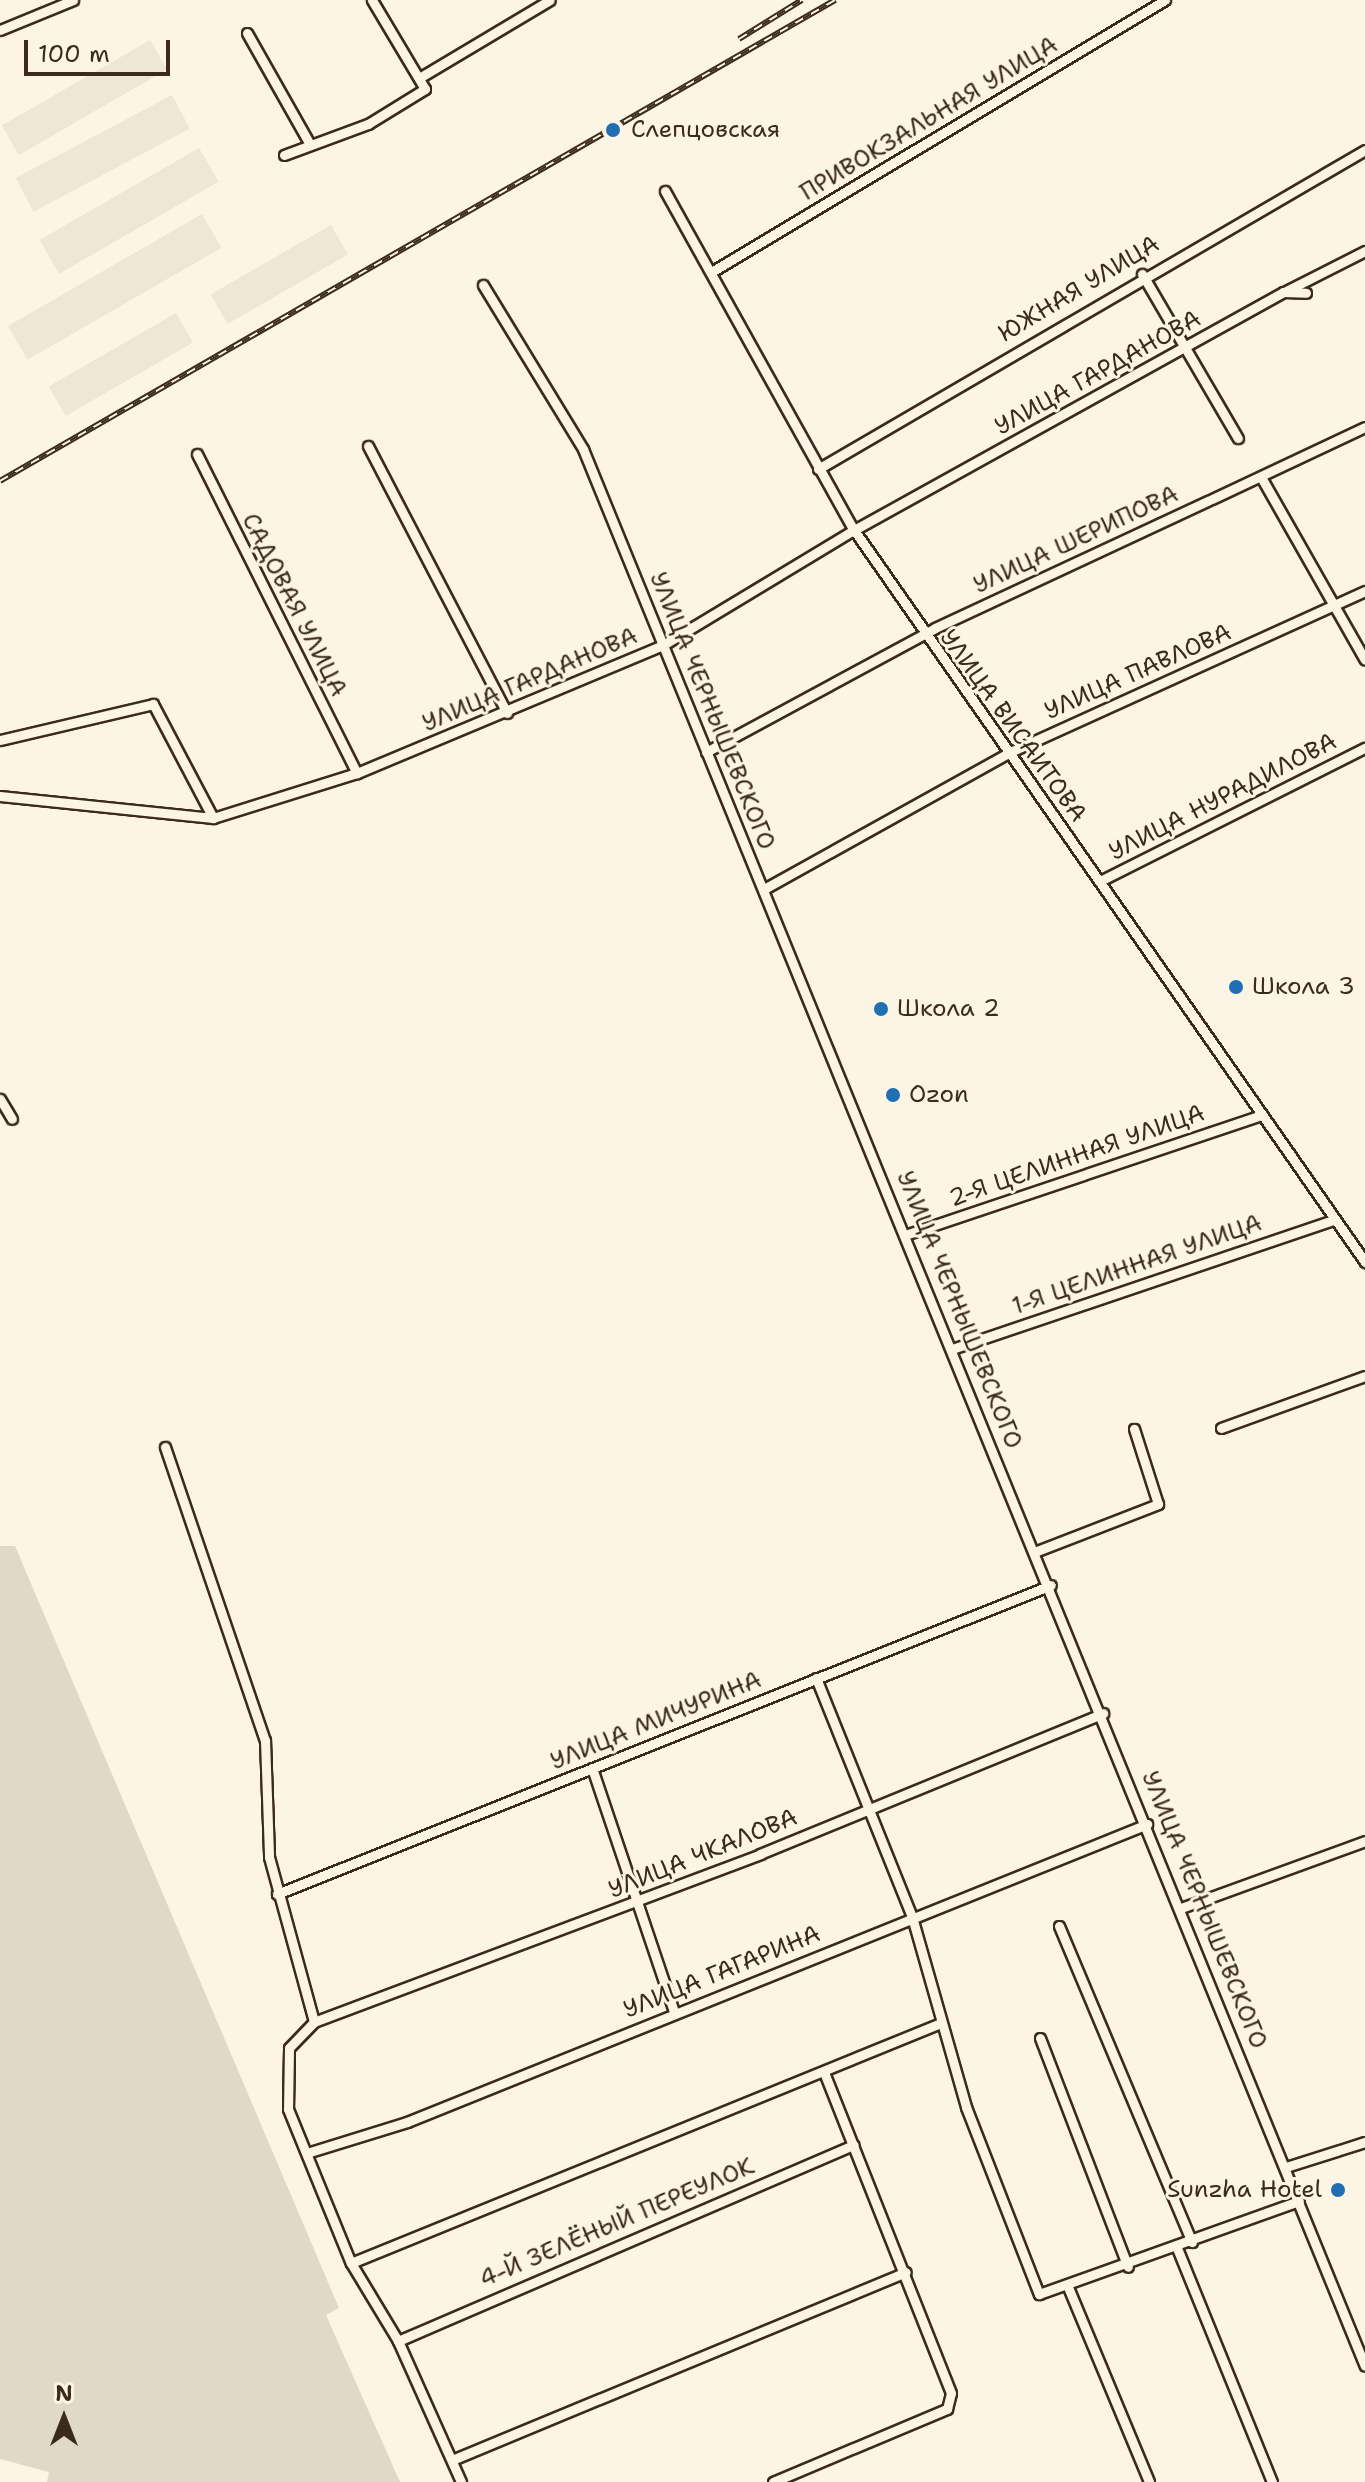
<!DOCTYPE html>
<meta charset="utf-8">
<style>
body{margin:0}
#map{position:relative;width:1365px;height:2482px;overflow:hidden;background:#fcf5e5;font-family:"Shantell Sans",sans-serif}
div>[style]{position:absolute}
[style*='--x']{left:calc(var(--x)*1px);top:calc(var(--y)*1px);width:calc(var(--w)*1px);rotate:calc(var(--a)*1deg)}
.built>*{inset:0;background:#eee6d6;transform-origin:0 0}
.green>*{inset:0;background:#e0d8c8}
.roads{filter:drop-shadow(2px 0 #3b2a1e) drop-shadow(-2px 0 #3b2a1e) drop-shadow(0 2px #3b2a1e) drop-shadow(0 -2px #3b2a1e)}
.minor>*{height:9px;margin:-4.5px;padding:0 4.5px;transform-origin:4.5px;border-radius:4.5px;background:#fcf5e5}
.rail>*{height:6px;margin-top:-3px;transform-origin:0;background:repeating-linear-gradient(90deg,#fcf5e5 0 9px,#3b2a1e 0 18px);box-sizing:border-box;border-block:2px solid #3b2a1e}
.dots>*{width:22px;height:22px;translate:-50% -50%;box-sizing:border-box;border:4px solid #fcf5e5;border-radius:50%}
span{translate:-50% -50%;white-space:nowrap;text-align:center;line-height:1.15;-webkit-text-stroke:6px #fcf5e5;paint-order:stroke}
.street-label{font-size:24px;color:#3b2a1e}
.poi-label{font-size:24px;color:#3b2a1e}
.left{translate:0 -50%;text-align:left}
.right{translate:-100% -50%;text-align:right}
.north{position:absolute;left:24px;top:2378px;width:80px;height:80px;-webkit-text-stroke:6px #fcf5e5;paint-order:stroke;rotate:0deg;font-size:22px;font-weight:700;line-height:32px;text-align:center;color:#3b2a1e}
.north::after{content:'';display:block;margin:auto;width:28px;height:36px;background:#3b2a1e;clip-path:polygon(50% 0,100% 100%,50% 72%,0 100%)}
.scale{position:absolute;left:24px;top:40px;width:146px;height:36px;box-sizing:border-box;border:4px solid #3b2a1e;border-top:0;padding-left:10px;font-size:24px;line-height:28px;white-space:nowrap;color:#3b2a1e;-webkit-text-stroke:6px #fcf5e5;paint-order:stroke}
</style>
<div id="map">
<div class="built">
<div style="left:150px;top:40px;width:34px;height:171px;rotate:60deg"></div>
<div style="left:172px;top:95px;width:38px;height:177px;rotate:62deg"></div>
<div style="left:199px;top:148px;width:39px;height:184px;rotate:60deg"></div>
<div style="left:202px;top:214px;width:39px;height:224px;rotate:60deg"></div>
<div style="left:331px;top:225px;width:34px;height:139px;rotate:60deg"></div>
<div style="left:176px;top:313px;width:34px;height:147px;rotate:60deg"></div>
</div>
<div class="green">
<div style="clip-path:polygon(0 1546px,15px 1546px,339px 2308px,326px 2315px,400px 2482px,47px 2482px,49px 2472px,0 2459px)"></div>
</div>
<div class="roads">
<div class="minor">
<div style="--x:0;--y:30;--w:79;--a:-22.3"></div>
<div style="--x:247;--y:33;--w:124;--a:60.5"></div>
<div style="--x:419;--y:78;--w:152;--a:-30.8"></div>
<div style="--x:284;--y:155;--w:90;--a:-20.3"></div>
<div style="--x:368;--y:124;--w:67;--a:-31.6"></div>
<div style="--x:425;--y:89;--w:104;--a:-120.8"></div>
<div style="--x:665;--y:191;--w:388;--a:60.9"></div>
<div style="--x:854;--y:530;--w:893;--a:55.08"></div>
<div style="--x:713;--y:271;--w:527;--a:-30.95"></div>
<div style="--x:1142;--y:274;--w:190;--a:59.7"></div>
<div style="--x:483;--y:285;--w:192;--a:58.6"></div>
<div style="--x:583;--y:449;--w:2070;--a:67.81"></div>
<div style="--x:1286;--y:291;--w:89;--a:-26.9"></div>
<div style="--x:368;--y:446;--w:301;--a:62.5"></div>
<div style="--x:197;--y:454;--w:357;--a:63.4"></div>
<div style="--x:818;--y:469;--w:633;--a:-30.25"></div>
<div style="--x:1261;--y:477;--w:210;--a:60.4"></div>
<div style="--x:1212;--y:499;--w:169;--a:-25.2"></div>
<div style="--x:0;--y:740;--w:157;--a:-13.2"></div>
<div style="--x:153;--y:704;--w:129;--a:62.2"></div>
<div style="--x:706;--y:752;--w:260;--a:-28.4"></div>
<div style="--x:935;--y:628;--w:302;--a:-25"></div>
<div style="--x:0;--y:796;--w:214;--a:5.9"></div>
<div style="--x:213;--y:818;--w:151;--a:-17.4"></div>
<div style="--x:357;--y:773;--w:332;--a:-22.7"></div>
<div style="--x:663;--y:645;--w:223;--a:-31.1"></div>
<div style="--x:854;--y:530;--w:491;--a:-29"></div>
<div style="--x:1283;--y:292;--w:23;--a:2"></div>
<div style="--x:1100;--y:881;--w:297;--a:-26.7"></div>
<div style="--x:764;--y:889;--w:279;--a:-29.1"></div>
<div style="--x:1008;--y:753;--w:392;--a:-24.4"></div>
<div style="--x:0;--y:1099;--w:23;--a:59"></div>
<div style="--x:905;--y:1235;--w:377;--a:-18.6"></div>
<div style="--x:952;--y:1349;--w:404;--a:-18.7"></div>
<div style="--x:1221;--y:1428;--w:153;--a:-19.9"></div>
<div style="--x:165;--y:1447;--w:310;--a:71.2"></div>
<div style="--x:265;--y:1740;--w:117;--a:88"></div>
<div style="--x:269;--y:1857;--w:171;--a:74.7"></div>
<div style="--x:314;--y:2022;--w:36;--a:134"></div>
<div style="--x:289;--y:2048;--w:61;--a:90.9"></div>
<div style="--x:288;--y:2109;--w:166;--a:67.8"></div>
<div style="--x:351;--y:2263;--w:91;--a:58.9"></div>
<div style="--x:398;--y:2341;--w:154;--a:65.9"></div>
<div style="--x:1037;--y:1551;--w:130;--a:-21.2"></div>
<div style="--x:1158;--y:1504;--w:79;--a:-107.7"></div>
<div style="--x:816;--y:1678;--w:258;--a:68.1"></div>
<div style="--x:912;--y:1917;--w:198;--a:74.1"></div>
<div style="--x:966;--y:2107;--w:201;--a:68.7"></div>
<div style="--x:1039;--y:2294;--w:276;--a:-19.7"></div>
<div style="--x:592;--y:1768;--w:257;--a:71.4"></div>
<div style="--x:277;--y:1894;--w:833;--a:-21.76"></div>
<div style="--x:1181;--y:1908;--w:196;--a:-20"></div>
<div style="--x:1059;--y:1926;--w:343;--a:67.2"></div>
<div style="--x:314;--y:2022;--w:477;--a:-20.6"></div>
<div style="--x:760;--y:1854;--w:371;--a:-22.3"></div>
<div style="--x:1040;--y:2038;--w:245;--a:69"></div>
<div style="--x:310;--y:2152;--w:102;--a:-17.2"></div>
<div style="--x:407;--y:2122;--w:798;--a:-21.93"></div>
<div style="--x:1286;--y:2167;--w:83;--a:-17.6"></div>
<div style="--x:1177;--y:2248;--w:253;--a:67.9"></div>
<div style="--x:351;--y:2263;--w:637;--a:-22.14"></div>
<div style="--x:1068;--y:2287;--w:211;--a:67.4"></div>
<div style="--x:398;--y:2341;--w:496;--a:-23.3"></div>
<div style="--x:452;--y:2460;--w:491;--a:-22.5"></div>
<div style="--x:773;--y:2482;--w:189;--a:-22.8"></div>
<div style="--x:947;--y:2409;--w:16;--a:-76"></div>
<div style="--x:951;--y:2393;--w:344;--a:-111.6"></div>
</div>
</div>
<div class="rail">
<div style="--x:739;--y:39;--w:74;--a:-31.8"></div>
<div style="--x:0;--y:481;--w:964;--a:-29.94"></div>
</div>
<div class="dots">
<div style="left:613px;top:130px;background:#1f6fb2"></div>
<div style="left:1236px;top:987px;background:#1f6fb2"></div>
<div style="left:881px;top:1009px;background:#1f6fb2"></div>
<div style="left:893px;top:1095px;background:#1f6fb2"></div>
<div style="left:1338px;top:2190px;background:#1f6fb2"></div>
</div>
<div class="street-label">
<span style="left:929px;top:119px;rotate:-31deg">ПРИВОКЗАЛЬНАЯ УЛИЦА</span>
<span style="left:1079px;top:289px;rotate:-31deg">ЮЖНАЯ УЛИЦА</span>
<span style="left:1098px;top:373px;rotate:-29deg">УЛИЦА ГАРДАНОВА</span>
<span style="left:1076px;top:540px;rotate:-25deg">УЛИЦА ШЕРИПОВА</span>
<span style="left:294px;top:605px;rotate:63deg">САДОВАЯ УЛИЦА</span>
<span style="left:1138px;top:672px;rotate:-24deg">УЛИЦА ПАВЛОВА</span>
<span style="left:530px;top:680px;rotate:-23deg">УЛИЦА ГАРДАНОВА</span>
<span style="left:712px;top:711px;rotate:68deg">УЛИЦА ЧЕРНЫШЕВСКОГО</span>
<span style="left:1013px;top:726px;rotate:54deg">УЛИЦА ВИСАИТОВА</span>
<span style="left:1223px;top:797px;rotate:-27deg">УЛИЦА НУРАДИЛОВА</span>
<span style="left:1077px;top:1156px;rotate:-19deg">2-Я ЦЕЛИННАЯ УЛИЦА</span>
<span style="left:1137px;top:1265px;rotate:-19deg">1-Я ЦЕЛИННАЯ УЛИЦА</span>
<span style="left:959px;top:1310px;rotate:68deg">УЛИЦА ЧЕРНЫШЕВСКОГО</span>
<span style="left:656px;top:1721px;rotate:-22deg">УЛИЦА МИЧУРИНА</span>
<span style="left:703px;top:1854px;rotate:-22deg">УЛИЦА ЧКАЛОВА</span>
<span style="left:1204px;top:1910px;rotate:68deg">УЛИЦА ЧЕРНЫШЕВСКОГО</span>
<span style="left:722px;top:1972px;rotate:-22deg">УЛИЦА ГАГАРИНА</span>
<span style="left:617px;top:2223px;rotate:-23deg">4-Й ЗЕЛЁНЫЙ ПЕРЕУЛОК</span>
</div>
<div class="poi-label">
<span class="left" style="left:631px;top:130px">Слепцовская</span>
<span class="left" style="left:1252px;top:987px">Школа 3</span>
<span class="left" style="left:897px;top:1009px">Школа 2</span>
<span class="left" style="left:909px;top:1095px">Ozon</span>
<span class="right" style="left:1322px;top:2190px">Sunzha Hotel</span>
</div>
<div class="north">N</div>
<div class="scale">100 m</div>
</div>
